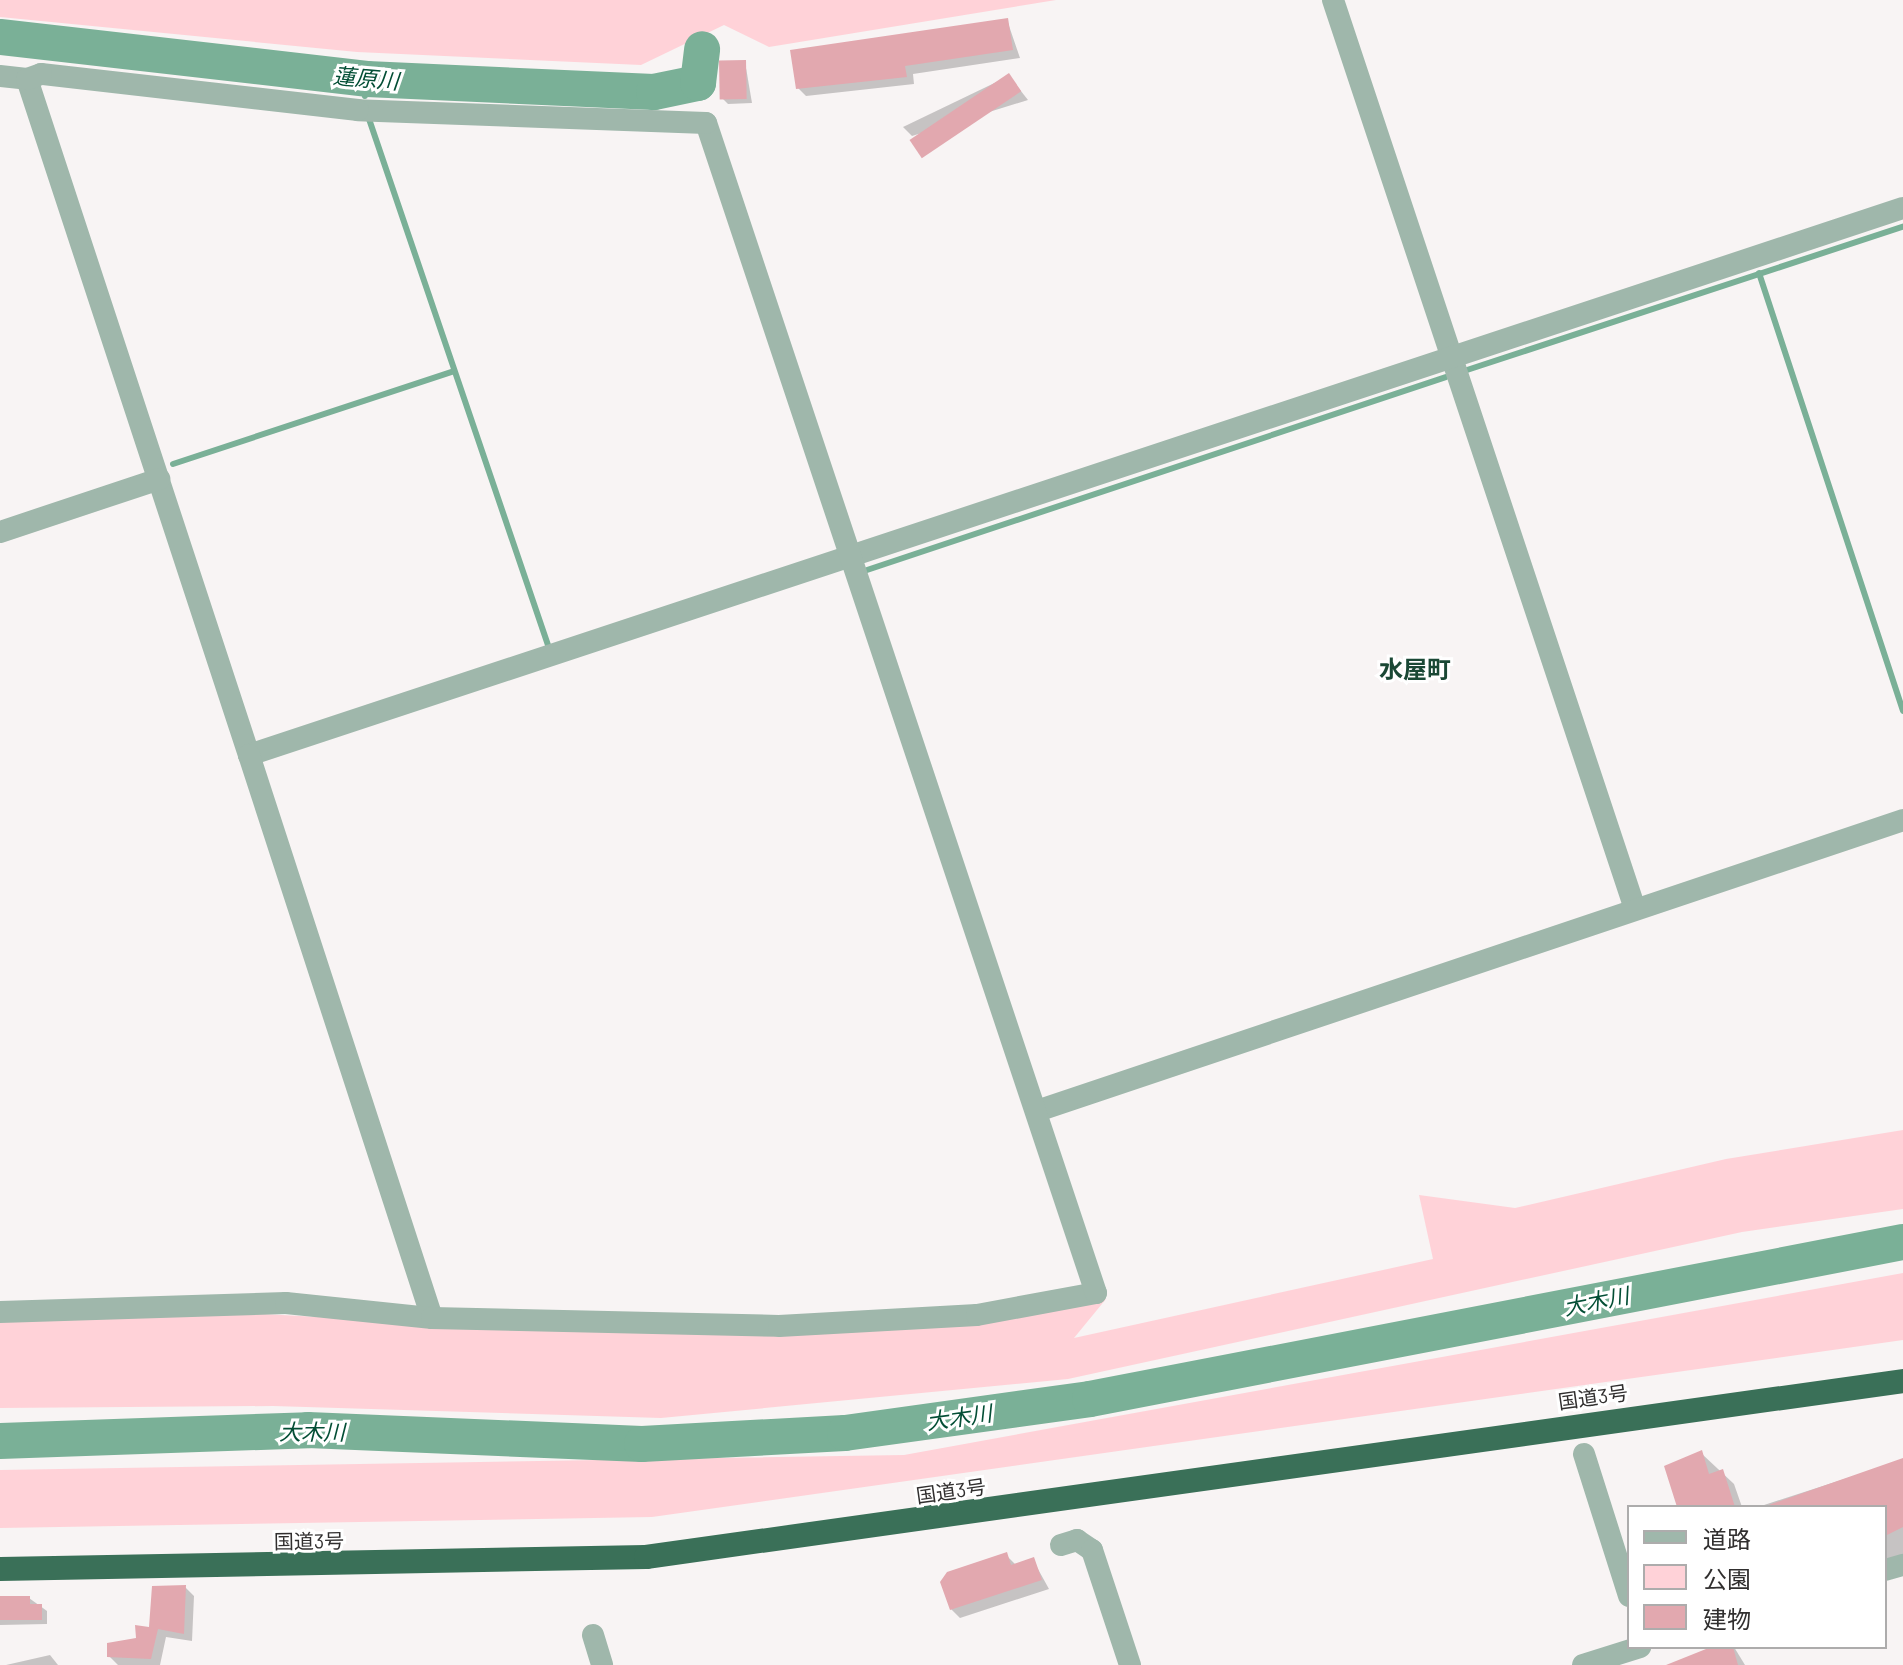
<!DOCTYPE html>
<meta charset="utf-8">
<style>
body{margin:0}
#map{position:relative;width:1903px;height:1665px;overflow:hidden;background:#f8f4f4;font-family:Barlow,"Noto Sans JP",sans-serif}
div>[style]{position:absolute}
[style*='--x']{left:calc(var(--x)*1px);top:calc(var(--y)*1px);width:calc(var(--w)*1px);rotate:calc(var(--a)*1deg)}
.green>*{inset:0;background:#ffd2d8}
.shadow>*{inset:0;background:#0003}
.stream>*{height:6px;margin:-3px;padding:0 3px;transform-origin:3px;border-radius:3px;background:#7ab097}
.river>*{height:36px;margin:-18px;padding:0 18px;transform-origin:18px;border-radius:18px;background:#7ab097}
.building>*{inset:0;background:#e2a8af;transform-origin:0 0}
.minor>*{height:22px;margin:-11px;padding:0 11px;transform-origin:11px;border-radius:11px;background:#9fb7ab}
.highway>*{height:24px;margin:-12px;padding:0 12px;transform-origin:12px;border-radius:12px;background:#3a7058}
span{translate:-50% -50%;white-space:nowrap;text-align:center;line-height:1.15;-webkit-text-stroke:6px #fff;paint-order:stroke}
.street-label{font-size:20px;color:#312f2f}
.water-label{font-size:22px;color:#034e35;font-style:italic}
.quarter-label{font-size:24px;color:#1a4835;font-weight:700}
.legend{position:absolute;left:1627px;top:1505px;width:260px;height:144px;box-sizing:border-box;background:#fff;border:2px solid #adacac;margin:0;padding:10px 14px;list-style:none;font-size:24px;color:#312f2f}
.legend li{display:flex;align-items:center;gap:16px;height:40px}
.legend b{width:40px;border:2px solid #adacac}
</style>
<div id="map">
<div class="green">
<div style="clip-path:polygon(0 0,1056px 0,769px 47px,724px 25px,641px 65px,357px 52px,0 17px)"></div>
<div style="clip-path:polygon(1903px 1130px,1903px 1209px,1742px 1232px,1068px 1379px,661px 1418px,273px 1406px,0 1408px,0 1320px,225px 1312px,429px 1323px,970px 1321px,1106px 1299px,1074px 1338px,1433px 1259px,1419px 1195px,1515px 1208px,1726px 1159px)"></div>
<div style="clip-path:polygon(1903px 1273px,1903px 1340px,652px 1517px,0 1528px,0 1470px,904px 1455px)"></div>
</div>
<div class="shadow">
<div style="clip-path:polygon(1007px 20px,1020px 58px,913px 74px,914px 84px,806px 96px,798px 88px)"></div>
<div style="clip-path:polygon(745px 62px,752px 103px,728px 104px,723px 99px)"></div>
<div style="clip-path:polygon(1009px 76px,1028px 100px,912px 136px,903px 127px)"></div>
<div style="clip-path:polygon(1701px 1453px,1734px 1484px,1742px 1507px,1679px 1507px)"></div>
<div style="clip-path:polygon(1903px 1460px,1903px 1556px,1885px 1566px,1885px 1507px,1758px 1507px)"></div>
<div style="clip-path:polygon(1006px 1555px,1016px 1565px,1033px 1560px,1049px 1589px,960px 1618px,951px 1609px)"></div>
<div style="clip-path:polygon(185px 1587px,194px 1596px,192px 1641px,166px 1637px,160px 1665px,118px 1665px,109px 1656px,151px 1629px)"></div>
<div style="clip-path:polygon(0 1598px,29px 1598px,47px 1611px,47px 1624px,0 1625px)"></div>
<div style="clip-path:polygon(1718px 1647px,1734px 1647px,1745px 1665px,1699px 1665px)"></div>
<div style="clip-path:polygon(50px 1655px,58px 1665px,6px 1665px)"></div>
</div>
<div class="stream">
<div style="--x:698;--y:83;--w:12;--a:5"></div>
<div style="--x:365;--y:96;--w:17;--a:-83"></div>
<div style="--x:368;--y:116;--w:559;--a:71.21"></div>
<div style="--x:1759;--y:273;--w:461;--a:71.8"></div>
<div style="--x:1467;--y:370;--w:459;--a:-18.2"></div>
<div style="--x:173;--y:464;--w:296;--a:-18.3"></div>
<div style="--x:867;--y:570;--w:610;--a:-18.43"></div>
</div>
<div class="river">
<div style="--x:0;--y:37;--w:369;--a:6.5"></div>
<div style="--x:367;--y:79;--w:287;--a:2.6"></div>
<div style="--x:654;--y:92;--w:45;--a:-11.6"></div>
<div style="--x:698;--y:83;--w:34;--a:-83"></div>
<div style="--x:0;--y:1441;--w:308;--a:-2"></div>
<div style="--x:308;--y:1430;--w:334;--a:2.4"></div>
<div style="--x:642;--y:1444;--w:203;--a:-3.1"></div>
<div style="--x:845;--y:1433;--w:247;--a:-7.9"></div>
<div style="--x:1090;--y:1399;--w:828;--a:-10.93"></div>
</div>
<div class="building">
<div style="clip-path:polygon(1008px 18px,1013px 50px,905px 66px,907px 77px,796px 89px,790px 50px)"></div>
<div style="left:746px;top:60px;width:39px;height:27px;rotate:89deg"></div>
<div style="left:1009px;top:73px;width:22px;height:120px;rotate:56deg"></div>
<div style="clip-path:polygon(1702px 1450px,1709px 1474px,1723px 1469px,1735px 1507px,1677px 1507px,1664px 1466px)"></div>
<div style="clip-path:polygon(1903px 1458px,1903px 1527px,1885px 1536px,1885px 1507px,1763px 1507px)"></div>
<div style="clip-path:polygon(1007px 1552px,1011px 1565px,1034px 1557px,1042px 1580px,950px 1610px,940px 1582px,947px 1572px)"></div>
<div style="clip-path:polygon(186px 1585px,184px 1634px,158px 1629px,151px 1659px,107px 1657px,107px 1643px,136px 1638px,135px 1625px,149px 1627px,152px 1586px)"></div>
<div style="clip-path:polygon(0 1596px,30px 1596px,30px 1604px,42px 1604px,42px 1620px,0 1620px)"></div>
<div style="clip-path:polygon(1711px 1647px,1733px 1647px,1738px 1665px,1666px 1665px)"></div>
</div>
<div class="minor">
<div style="--x:1333;--y:0;--w:958;--a:71.62"></div>
<div style="--x:0;--y:76;--w:27;--a:6"></div>
<div style="--x:27;--y:79;--w:712;--a:71.82"></div>
<div style="--x:249;--y:755;--w:1742;--a:-18.3"></div>
<div style="--x:0;--y:532;--w:168;--a:-18.4"></div>
<div style="--x:249;--y:755;--w:592;--a:71.99"></div>
<div style="--x:1037;--y:1111;--w:914;--a:-18.57"></div>
<div style="--x:0;--y:1312;--w:286;--a:-1.8"></div>
<div style="--x:286;--y:1303;--w:147;--a:5.9"></div>
<div style="--x:432;--y:1318;--w:347;--a:1.3"></div>
<div style="--x:779;--y:1326;--w:198;--a:-3.2"></div>
<div style="--x:977;--y:1315;--w:121;--a:-10.5"></div>
<div style="--x:1096;--y:1293;--w:1233;--a:-108.43"></div>
<div style="--x:706;--y:123;--w:348;--a:-177.9"></div>
<div style="--x:358;--y:110;--w:319;--a:-173.5"></div>
<div style="--x:41;--y:74;--w:15;--a:160"></div>
<div style="--x:1584;--y:1454;--w:149;--a:72.4"></div>
<div style="--x:1061;--y:1545;--w:17;--a:-17"></div>
<div style="--x:1077;--y:1540;--w:18;--a:34"></div>
<div style="--x:1092;--y:1550;--w:121;--a:71.7"></div>
<div style="--x:1885;--y:1570;--w:19;--a:-16"></div>
<div style="--x:593;--y:1635;--w:31;--a:73"></div>
<div style="--x:1583;--y:1665;--w:60;--a:-17.5"></div>
</div>
<div class="highway">
<div style="--x:0;--y:1569;--w:646;--a:-1.06"></div>
<div style="--x:646;--y:1557;--w:1269;--a:-7.97"></div>
</div>
<div class="street-label">
<span style="left:1593px;top:1397px;rotate:-8deg">国道3号</span>
<span style="left:951px;top:1491px;rotate:-8deg">国道3号</span>
<span style="left:309px;top:1541px;rotate:-1deg">国道3号</span>
</div>
<div class="water-label">
<span style="left:366px;top:78px;rotate:5deg">蓮原川</span>
<span style="left:1596px;top:1301px;rotate:-11deg">大木川</span>
<span style="left:959px;top:1417px;rotate:-8deg">大木川</span>
<span style="left:312px;top:1432px">大木川</span>
</div>
<div class="quarter-label">
<span style="left:1415px;top:669px">水屋町</span>
</div>
<ul class="legend">
<li><b style="height:10px;background:#9fb7ab"></b>道路</li>
<li><b style="height:22px;background:#ffd2d8"></b>公園</li>
<li><b style="height:22px;background:#e2a8af"></b>建物</li>
</ul>
</div>
